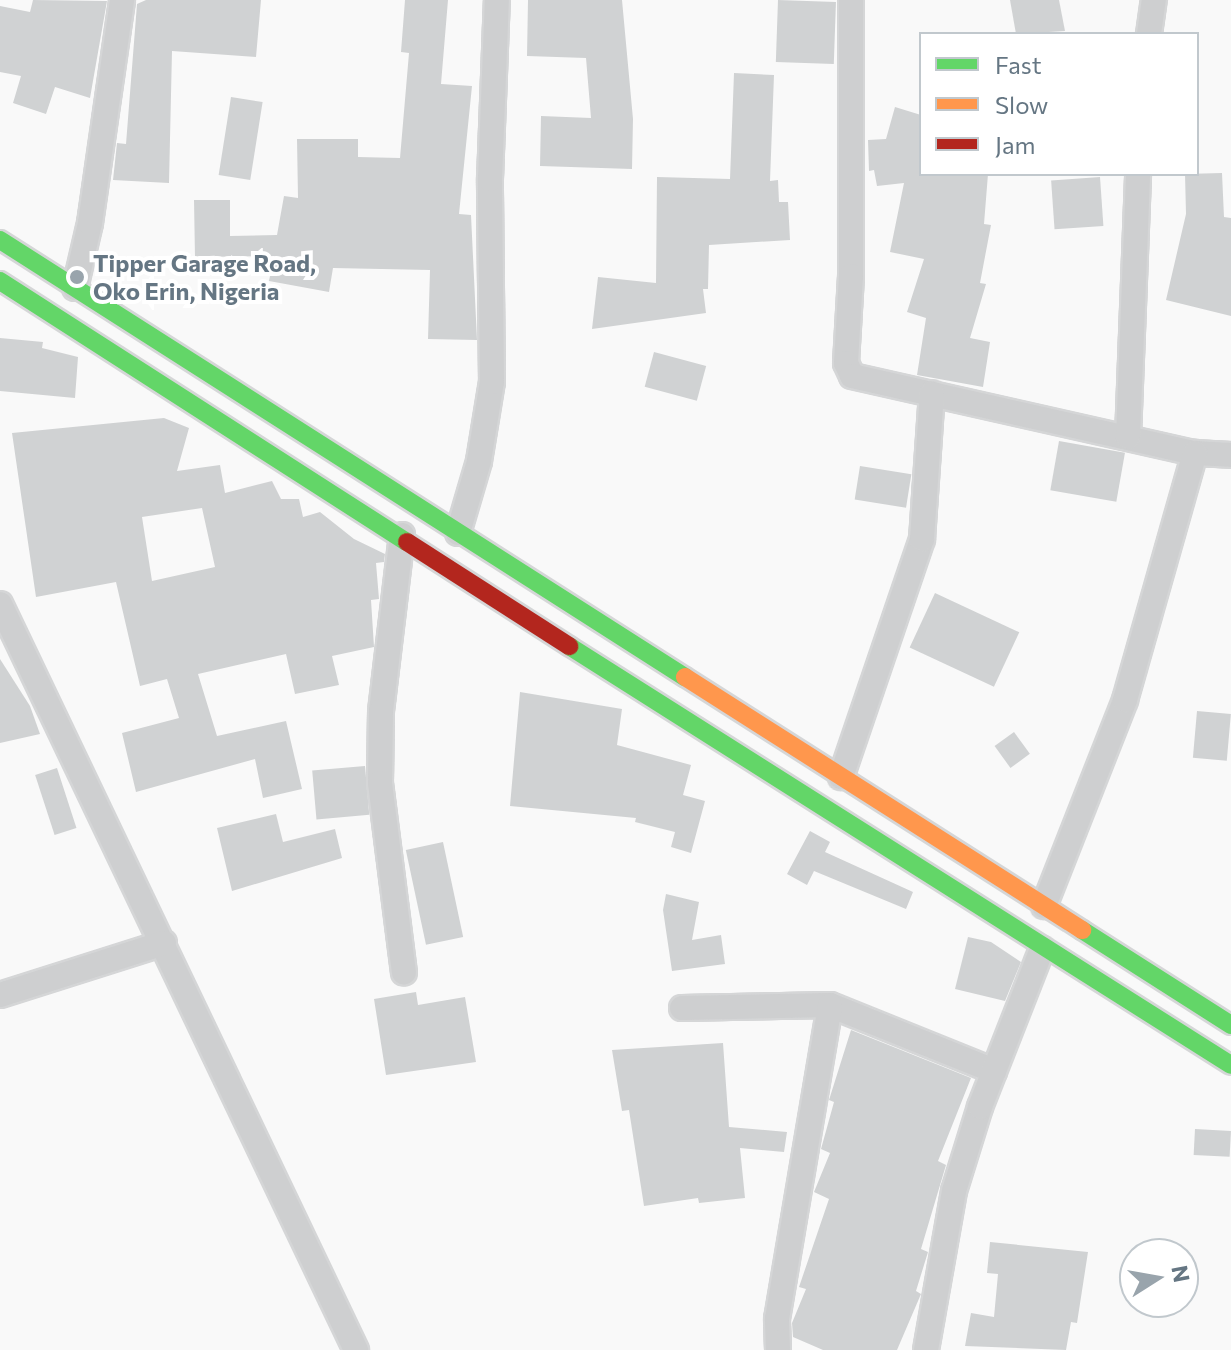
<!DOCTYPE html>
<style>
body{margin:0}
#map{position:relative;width:1231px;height:1350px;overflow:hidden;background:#f9f9f9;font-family:Commissioner,sans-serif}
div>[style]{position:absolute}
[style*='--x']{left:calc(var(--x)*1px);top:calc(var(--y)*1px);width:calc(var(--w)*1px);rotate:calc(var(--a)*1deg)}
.building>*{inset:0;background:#d0d2d3;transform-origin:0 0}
.roads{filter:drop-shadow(2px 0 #d5d6d7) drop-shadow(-2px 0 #d5d6d7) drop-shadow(0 2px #d5d6d7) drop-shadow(0 -2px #d5d6d7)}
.street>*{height:24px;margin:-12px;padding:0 12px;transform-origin:12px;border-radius:12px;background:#cecfd0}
.fast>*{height:18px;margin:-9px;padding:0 9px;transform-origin:9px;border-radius:9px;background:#63d668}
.slow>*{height:18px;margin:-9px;padding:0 9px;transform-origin:9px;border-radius:9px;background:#ff974d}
.jam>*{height:18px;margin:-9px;padding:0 9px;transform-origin:9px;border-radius:9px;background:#b3261e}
.dots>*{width:22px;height:22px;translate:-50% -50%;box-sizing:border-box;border:4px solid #fff;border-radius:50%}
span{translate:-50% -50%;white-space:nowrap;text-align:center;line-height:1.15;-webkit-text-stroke:8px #fff;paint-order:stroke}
.poi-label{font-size:24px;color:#657683;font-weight:700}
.left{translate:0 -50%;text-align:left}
.legend{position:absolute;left:919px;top:32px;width:280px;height:144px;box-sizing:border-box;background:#fff;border:2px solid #c1c8cd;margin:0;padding:10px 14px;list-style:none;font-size:24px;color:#657683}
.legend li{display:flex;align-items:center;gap:16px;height:40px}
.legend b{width:40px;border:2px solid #c1c8cd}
.north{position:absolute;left:1119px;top:1238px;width:80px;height:80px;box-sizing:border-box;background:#fff;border:2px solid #c1c8cd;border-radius:50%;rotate:79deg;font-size:22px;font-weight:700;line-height:32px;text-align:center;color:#657683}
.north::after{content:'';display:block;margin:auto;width:28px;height:36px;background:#99a4ac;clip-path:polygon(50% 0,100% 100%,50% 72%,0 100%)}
</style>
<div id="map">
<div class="building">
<div style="clip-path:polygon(33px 0,107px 1px,90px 98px,55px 87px,46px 114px,13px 103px,21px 76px,0 72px,0 6px,30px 12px)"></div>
<div style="clip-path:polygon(146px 0,261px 0,256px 57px,172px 51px,169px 183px,113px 180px,117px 143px,126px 144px,137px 4px)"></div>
<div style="clip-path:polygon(405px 0,448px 0,441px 84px,472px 86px,459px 214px,471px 215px,477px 340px,428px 339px,430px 270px,333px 268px,329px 292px,269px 281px,274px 256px,195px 257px,194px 200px,230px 200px,230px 236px,277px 235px,284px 196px,298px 198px,297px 139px,358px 139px,358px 157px,400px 158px,409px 53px,401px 52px)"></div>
<div style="clip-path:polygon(528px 0,622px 0,633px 119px,632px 169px,540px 166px,541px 116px,591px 118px,586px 58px,527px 56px)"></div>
<div style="left:778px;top:0;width:58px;height:62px;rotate:2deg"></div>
<div style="clip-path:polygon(1010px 0,1059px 0,1065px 31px,1016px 34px)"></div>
<div style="clip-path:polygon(734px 73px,774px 75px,770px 181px,778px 180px,779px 202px,788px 202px,790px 240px,709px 245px,708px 289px,703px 289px,706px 313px,592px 329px,598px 277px,656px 283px,657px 177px,730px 179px)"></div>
<div style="left:231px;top:97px;width:32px;height:79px;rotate:9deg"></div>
<div style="clip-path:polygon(895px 107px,921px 115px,921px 174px,988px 174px,984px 224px,991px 225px,980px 283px,986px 284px,970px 338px,990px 342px,983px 387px,917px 375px,926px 318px,907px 312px,924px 259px,890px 252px,904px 183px,877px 186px,874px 170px,869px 171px,868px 140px,886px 139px)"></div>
<div style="clip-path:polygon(1222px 173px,1224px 217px,1231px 218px,1231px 316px,1166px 300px,1186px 214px,1185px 174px)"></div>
<div style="left:1100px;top:177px;width:49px;height:49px;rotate:86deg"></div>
<div style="clip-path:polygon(0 338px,43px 342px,42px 348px,78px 357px,75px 398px,0 391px)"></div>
<div style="left:654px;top:352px;width:54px;height:36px;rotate:15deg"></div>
<div style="clip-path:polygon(evenodd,164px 418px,189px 428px,177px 471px,220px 465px,225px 493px,272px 481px,281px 499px,299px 499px,303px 517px,320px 512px,354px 539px,385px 554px,384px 562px,376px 563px,379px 599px,371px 600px,374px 647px,332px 656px,339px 685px,295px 694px,286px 654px,198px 674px,217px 736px,286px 721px,302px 789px,263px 798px,255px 759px,136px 792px,122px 733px,179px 718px,167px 679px,140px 686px,116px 582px,36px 597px,12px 433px,164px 418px,202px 508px,215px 567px,152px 581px,142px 517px,202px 508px)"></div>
<div style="left:1059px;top:441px;width:67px;height:50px;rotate:10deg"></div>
<div style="left:860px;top:466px;width:52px;height:34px;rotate:9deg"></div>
<div style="left:935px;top:593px;width:93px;height:60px;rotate:25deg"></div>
<div style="clip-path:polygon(0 659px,30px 706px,40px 734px,0 743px)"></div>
<div style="clip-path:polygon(520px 692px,622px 709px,617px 745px,691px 765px,683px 795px,705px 801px,691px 853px,671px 847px,675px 832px,635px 822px,636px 818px,510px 806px)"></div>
<div style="left:1197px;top:711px;width:34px;height:47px;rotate:5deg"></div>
<div style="left:1014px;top:732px;width:27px;height:24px;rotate:54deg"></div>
<div style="left:365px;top:766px;width:49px;height:53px;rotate:85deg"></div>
<div style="left:57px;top:768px;width:63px;height:23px;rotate:72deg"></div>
<div style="clip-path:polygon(276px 814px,283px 842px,335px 829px,342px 858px,232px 891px,217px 828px)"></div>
<div style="clip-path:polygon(810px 831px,830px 842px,825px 852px,913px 892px,906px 909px,814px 871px,807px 885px,787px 874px)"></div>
<div style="left:443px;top:842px;width:97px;height:38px;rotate:78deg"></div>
<div style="clip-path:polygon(666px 894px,699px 902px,692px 940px,721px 935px,725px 964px,672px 971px,663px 910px)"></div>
<div style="clip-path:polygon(968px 937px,991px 942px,1021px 962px,1005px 1001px,955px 989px)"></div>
<div style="clip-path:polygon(416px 992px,418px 1005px,465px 997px,476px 1062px,386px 1075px,374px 999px)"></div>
<div style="clip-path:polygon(851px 1030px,971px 1078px,938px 1161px,946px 1165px,921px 1249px,928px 1252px,916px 1291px,921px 1294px,897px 1350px,823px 1350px,793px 1337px,792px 1323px,806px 1289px,799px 1287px,829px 1199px,814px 1192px,830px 1153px,821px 1149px,834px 1102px,829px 1100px)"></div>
<div style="clip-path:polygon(723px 1043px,729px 1127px,787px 1132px,784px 1152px,740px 1148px,745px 1198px,699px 1203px,698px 1198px,644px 1206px,629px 1110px,622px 1111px,612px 1050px)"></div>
<div style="left:1195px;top:1129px;width:36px;height:26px;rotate:3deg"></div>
<div style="clip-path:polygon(990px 1242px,1088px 1252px,1077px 1323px,1071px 1322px,1066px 1350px,965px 1346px,971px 1313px,994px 1317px,998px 1274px,987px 1273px)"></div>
</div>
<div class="roads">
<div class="street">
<div style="--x:851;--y:0;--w:276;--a:90"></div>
<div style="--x:851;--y:276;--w:87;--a:93.3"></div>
<div style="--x:846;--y:363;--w:14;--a:65"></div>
<div style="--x:852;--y:376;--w:352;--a:12.7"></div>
<div style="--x:1195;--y:453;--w:36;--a:3"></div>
<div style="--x:1149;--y:34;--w:34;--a:-82"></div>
<div style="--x:75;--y:288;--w:67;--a:-77"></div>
<div style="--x:90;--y:223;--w:225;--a:-81.8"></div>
<div style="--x:1128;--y:437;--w:263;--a:-87.8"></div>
<div style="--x:458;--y:533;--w:75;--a:-73.7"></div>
<div style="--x:479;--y:461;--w:80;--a:-80.7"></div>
<div style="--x:492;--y:382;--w:203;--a:-90.6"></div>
<div style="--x:490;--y:179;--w:179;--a:-87.8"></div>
<div style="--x:402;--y:535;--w:177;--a:96.8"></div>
<div style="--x:381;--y:711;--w:72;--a:90.8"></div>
<div style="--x:380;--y:783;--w:191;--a:82.8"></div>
<div style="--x:0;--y:604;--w:827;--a:64.49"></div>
<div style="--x:841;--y:777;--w:251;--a:-71.2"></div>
<div style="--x:922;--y:539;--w:146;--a:-86.1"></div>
<div style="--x:1044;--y:906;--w:221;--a:-68.5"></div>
<div style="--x:1125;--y:700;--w:257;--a:-74.2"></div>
<div style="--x:0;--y:995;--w:172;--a:-17.6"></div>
<div style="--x:682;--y:1008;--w:148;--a:-1.2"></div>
<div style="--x:830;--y:1005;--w:177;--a:21.9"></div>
<div style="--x:778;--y:1350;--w:31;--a:-92"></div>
<div style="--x:777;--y:1319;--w:318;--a:-80.4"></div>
<div style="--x:926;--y:1350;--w:161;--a:-80"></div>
<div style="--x:954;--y:1191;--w:88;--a:-72.8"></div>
<div style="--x:980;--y:1107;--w:170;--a:-68.6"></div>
</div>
<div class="fast">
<div style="--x:0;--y:240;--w:813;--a:32.54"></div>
<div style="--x:0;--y:281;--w:483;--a:32.7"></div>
<div style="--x:569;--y:646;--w:783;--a:32.33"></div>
<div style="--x:1082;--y:930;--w:177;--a:32.5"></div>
</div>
<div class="slow">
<div style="--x:685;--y:677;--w:471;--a:32.5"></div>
</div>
<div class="jam">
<div style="--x:407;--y:542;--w:193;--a:32.7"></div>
</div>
</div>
<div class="dots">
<div style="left:77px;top:277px;background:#99a4ac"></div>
</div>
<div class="poi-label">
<span class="left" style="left:93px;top:277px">Tipper Garage Road,<br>Oko Erin, Nigeria</span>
</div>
<ul class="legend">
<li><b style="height:10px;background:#63d668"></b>Fast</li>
<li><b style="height:10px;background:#ff974d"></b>Slow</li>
<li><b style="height:10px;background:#b3261e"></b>Jam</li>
</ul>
<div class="north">N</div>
</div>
